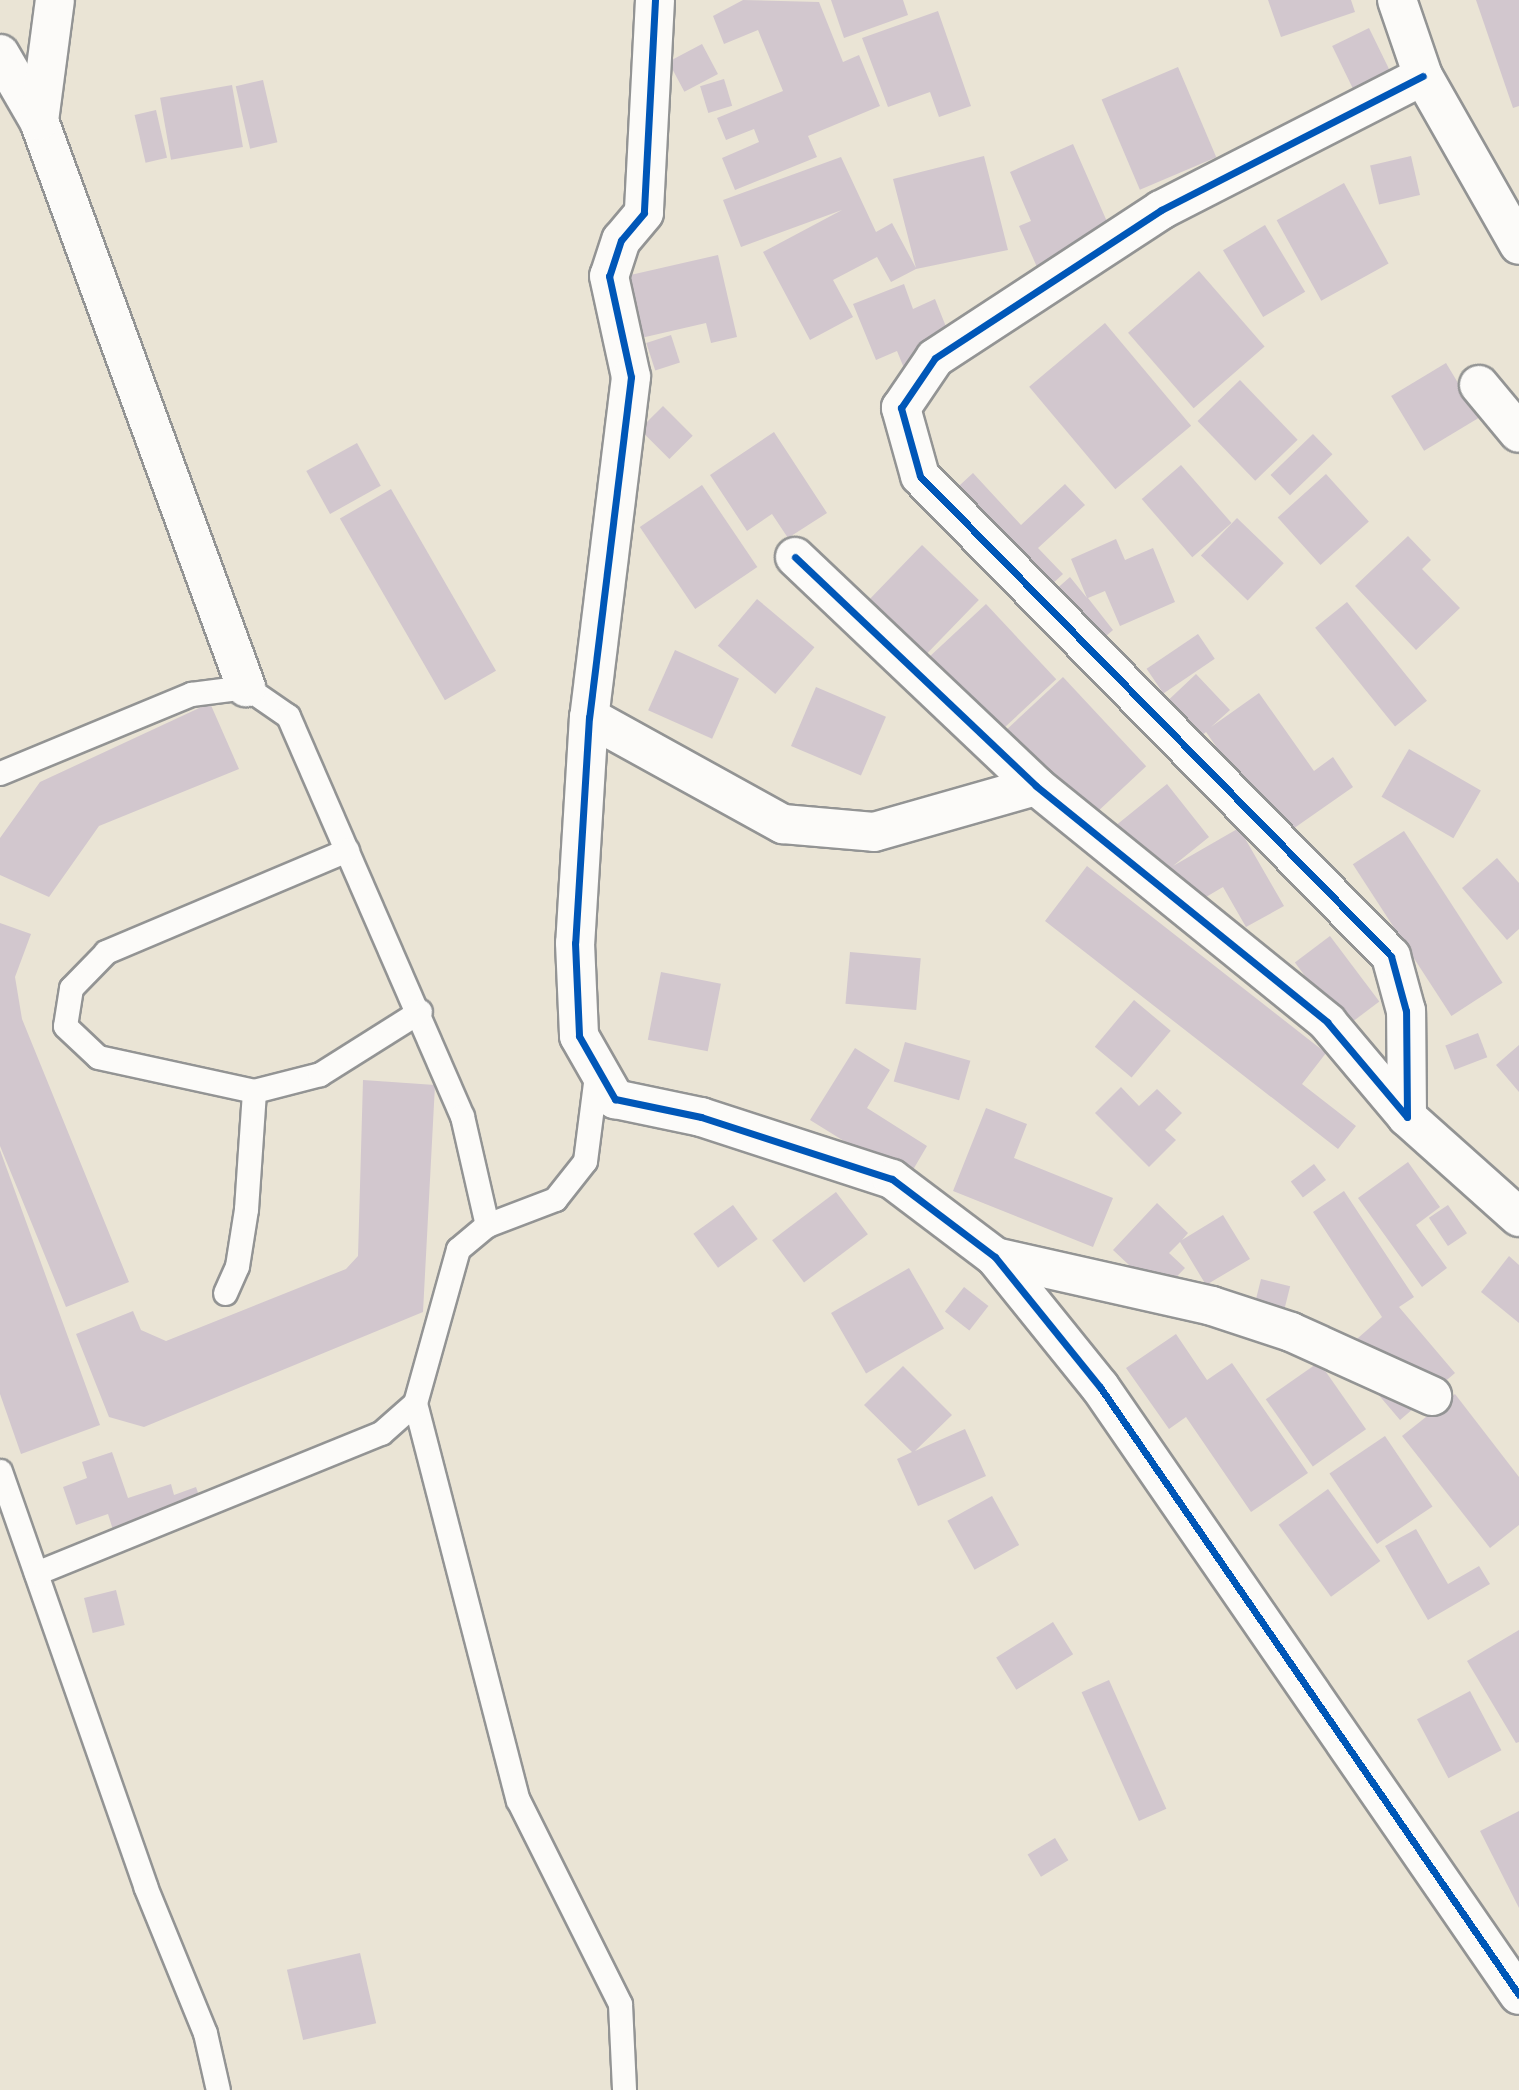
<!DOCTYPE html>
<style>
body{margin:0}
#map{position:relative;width:1519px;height:2090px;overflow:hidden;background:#eae4d5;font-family:"IM FELL Great Primer",serif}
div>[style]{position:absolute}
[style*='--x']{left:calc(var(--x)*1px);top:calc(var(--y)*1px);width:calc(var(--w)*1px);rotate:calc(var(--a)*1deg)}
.building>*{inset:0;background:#d2c7ce;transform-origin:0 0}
.roads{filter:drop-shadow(2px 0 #939494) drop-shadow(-2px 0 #939494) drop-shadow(0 2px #939494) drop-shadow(0 -2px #939494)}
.lane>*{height:23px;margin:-11.5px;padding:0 11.5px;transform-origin:11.5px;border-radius:11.5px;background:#fcfbf9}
.street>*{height:38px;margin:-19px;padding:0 19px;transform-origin:19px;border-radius:19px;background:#fcfbf9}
.secondary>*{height:38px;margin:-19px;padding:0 19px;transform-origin:19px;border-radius:19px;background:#fcfbf9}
.cycleway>*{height:7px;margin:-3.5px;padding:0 3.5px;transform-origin:3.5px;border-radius:3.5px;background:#0057b8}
span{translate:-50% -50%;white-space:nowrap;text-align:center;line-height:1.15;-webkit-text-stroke:7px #fbf7ec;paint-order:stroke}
</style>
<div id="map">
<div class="building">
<div style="clip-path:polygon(743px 0,819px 2px,843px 62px,859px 55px,880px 106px,808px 136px,817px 157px,735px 190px,722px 158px,759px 142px,754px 129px,726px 140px,717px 118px,783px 91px,758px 30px,724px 44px,713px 16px)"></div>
<div style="clip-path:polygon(831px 0,903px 0,908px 15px,844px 38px)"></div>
<div style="clip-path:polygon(1268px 0,1351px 0,1355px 12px,1281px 37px)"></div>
<div style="clip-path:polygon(1476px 0,1519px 0,1519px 106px,1513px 108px)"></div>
<div style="clip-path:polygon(938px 11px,971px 106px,939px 117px,930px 92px,888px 107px,862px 38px)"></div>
<div style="left:1369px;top:28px;width:64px;height:41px;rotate:64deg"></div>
<div style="left:702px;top:44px;width:34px;height:38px;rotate:62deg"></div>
<div style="left:1178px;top:67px;width:98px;height:83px;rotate:67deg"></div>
<div style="left:724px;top:79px;width:28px;height:25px;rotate:73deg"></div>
<div style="left:263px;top:80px;width:64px;height:28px;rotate:77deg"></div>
<div style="left:232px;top:85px;width:63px;height:73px;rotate:80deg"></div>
<div style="left:156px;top:110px;width:49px;height:22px;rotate:77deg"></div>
<div style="clip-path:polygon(1073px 144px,1119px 249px,1084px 265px,1091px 281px,1051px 299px,1019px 226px,1031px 221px,1010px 172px)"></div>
<div style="clip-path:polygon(984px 156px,1008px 250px,916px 269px,891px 282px,877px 257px,833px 280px,853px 317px,810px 340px,763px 252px,842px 210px,741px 247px,723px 200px,841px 157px,876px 232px,892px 223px,916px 268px,893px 179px)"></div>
<div style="left:1411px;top:156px;width:40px;height:42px;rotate:77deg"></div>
<div style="left:1344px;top:183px;width:92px;height:77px;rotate:61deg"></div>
<div style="left:1265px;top:225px;width:78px;height:49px;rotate:59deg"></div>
<div style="clip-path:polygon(718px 255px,737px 337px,711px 343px,706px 323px,641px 338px,626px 276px)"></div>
<div style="left:1199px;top:271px;width:100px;height:94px;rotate:49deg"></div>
<div style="clip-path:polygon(904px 284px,913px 309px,935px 299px,956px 352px,906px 373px,897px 351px,876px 360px,853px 304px)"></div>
<div style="left:1105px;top:323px;width:134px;height:99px;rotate:50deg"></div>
<div style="left:671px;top:335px;width:29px;height:26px;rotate:72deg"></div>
<div style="left:1446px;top:363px;width:64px;height:64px;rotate:59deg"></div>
<div style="left:1240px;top:380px;width:83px;height:59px;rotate:46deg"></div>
<div style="left:663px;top:406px;width:42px;height:33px;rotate:45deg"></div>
<div style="clip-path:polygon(774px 432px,827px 513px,788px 538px,772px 514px,747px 531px,710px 475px)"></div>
<div style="left:1313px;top:434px;width:28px;height:59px;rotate:46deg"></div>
<div style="left:357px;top:443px;width:49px;height:58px;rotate:61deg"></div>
<div style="left:1181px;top:465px;width:77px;height:52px;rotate:49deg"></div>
<div style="clip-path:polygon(973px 473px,1021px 525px,1065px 484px,1085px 505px,1038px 548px,1063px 574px,1038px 597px,947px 497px)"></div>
<div style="left:1326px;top:474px;width:64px;height:65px;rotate:48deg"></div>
<div style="left:702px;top:485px;width:99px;height:75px;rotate:56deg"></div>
<div style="left:391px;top:489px;width:210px;height:59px;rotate:60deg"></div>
<div style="left:1237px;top:518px;width:65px;height:52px;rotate:44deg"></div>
<div style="clip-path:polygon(1408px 536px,1431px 560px,1422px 569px,1460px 608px,1416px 650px,1355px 586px)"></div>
<div style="clip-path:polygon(1116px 539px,1125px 560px,1153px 548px,1175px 602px,1120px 626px,1105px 591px,1088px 598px,1113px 630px,1087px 653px,1044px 600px,1070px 577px,1087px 598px,1071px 559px)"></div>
<div style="left:922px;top:545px;width:79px;height:91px;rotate:44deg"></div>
<div style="left:757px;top:599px;width:75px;height:61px;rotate:40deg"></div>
<div style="left:1347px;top:602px;width:127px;height:41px;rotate:51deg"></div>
<div style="left:986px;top:604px;width:103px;height:88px;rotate:47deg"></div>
<div style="left:1198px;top:634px;width:30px;height:62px;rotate:56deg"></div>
<div style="left:675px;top:650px;width:70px;height:66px;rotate:24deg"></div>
<div style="clip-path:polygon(1196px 674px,1230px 710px,1211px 727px,1259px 693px,1314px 771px,1333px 757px,1353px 787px,1280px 838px,1206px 732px,1192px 744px,1160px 708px)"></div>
<div style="left:1063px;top:677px;width:122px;height:92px;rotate:47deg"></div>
<div style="left:816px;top:687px;width:76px;height:64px;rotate:23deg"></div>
<div style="clip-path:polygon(210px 703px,239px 769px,99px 826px,49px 897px,0 875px,0 838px,40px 782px)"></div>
<div style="left:1409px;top:749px;width:83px;height:55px;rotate:30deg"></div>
<div style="clip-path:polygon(1167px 784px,1209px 837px,1173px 866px,1239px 828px,1284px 906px,1246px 927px,1223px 887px,1189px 907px,1109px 831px)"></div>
<div style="left:1404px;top:831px;width:181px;height:61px;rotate:57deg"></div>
<div style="clip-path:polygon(1497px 858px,1519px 883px,1519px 929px,1507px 940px,1462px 888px)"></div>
<div style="clip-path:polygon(1087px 866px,1326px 1053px,1302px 1084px,1356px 1126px,1338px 1149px,1045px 921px)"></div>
<div style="clip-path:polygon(0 923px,31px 934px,15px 977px,22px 1019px,129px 1282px,66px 1307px,0 1146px)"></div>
<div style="left:1330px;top:936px;width:82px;height:44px;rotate:53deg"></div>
<div style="left:850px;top:952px;width:71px;height:52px;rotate:5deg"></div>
<div style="left:661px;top:972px;width:61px;height:69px;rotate:11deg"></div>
<div style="left:1134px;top:1000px;width:48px;height:61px;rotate:40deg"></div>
<div style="left:1478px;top:1033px;width:26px;height:35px;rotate:69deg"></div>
<div style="left:905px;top:1042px;width:68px;height:41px;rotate:16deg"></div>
<div style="clip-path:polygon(1519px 1045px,1519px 1092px,1496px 1065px)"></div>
<div style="clip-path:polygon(855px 1048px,890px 1070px,867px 1108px,927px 1146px,907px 1180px,810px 1120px)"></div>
<div style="clip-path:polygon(363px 1080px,435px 1085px,423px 1312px,144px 1427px,109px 1417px,76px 1334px,133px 1311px,141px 1330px,166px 1341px,346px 1269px,358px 1256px)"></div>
<div style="clip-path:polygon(1121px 1087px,1139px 1106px,1157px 1089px,1182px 1113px,1165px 1130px,1176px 1140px,1149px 1167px,1095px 1113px)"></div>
<div style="clip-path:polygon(986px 1108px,1027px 1124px,1014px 1158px,1113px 1198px,1093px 1247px,953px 1191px)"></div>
<div style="clip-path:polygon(0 1150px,100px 1425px,21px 1454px,0 1394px)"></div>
<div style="clip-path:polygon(1408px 1162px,1440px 1207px,1416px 1225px,1447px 1268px,1422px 1287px,1358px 1198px)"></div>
<div style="left:1314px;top:1164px;width:20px;height:29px;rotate:53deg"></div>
<div style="clip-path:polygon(1344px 1191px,1414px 1297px,1399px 1307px,1455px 1373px,1400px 1420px,1342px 1352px,1382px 1317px,1313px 1212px)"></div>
<div style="left:836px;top:1192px;width:53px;height:80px;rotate:53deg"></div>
<div style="clip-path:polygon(1157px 1203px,1188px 1233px,1182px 1240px,1223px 1215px,1250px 1259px,1206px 1285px,1180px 1242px,1169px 1253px,1185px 1268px,1160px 1294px,1113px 1250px)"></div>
<div style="left:733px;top:1205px;width:42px;height:49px;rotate:54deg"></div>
<div style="left:1448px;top:1205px;width:34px;height:23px;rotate:56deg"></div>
<div style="clip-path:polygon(1509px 1256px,1519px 1265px,1519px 1323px,1481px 1292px)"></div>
<div style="left:909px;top:1268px;width:70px;height:90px;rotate:60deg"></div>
<div style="left:1261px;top:1279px;width:30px;height:27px;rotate:14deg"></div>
<div style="left:964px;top:1287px;width:31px;height:31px;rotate:38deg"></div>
<div style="clip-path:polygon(1176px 1334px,1207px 1380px,1232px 1363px,1308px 1473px,1251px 1512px,1186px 1417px,1169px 1429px,1126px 1368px)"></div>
<div style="left:1319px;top:1362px;width:82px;height:65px;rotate:55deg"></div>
<div style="clip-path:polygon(903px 1366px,952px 1415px,915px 1451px,965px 1429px,986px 1476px,918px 1506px,897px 1459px,912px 1452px,864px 1405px)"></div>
<div style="clip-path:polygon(1455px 1394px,1519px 1477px,1519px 1525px,1490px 1548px,1402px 1436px)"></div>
<div style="left:1385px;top:1436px;width:85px;height:67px;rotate:56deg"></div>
<div style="clip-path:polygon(112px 1452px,128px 1498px,171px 1484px,174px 1495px,196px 1487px,207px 1519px,119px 1549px,108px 1514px,76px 1525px,63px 1487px,87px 1478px,82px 1462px)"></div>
<div style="left:1328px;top:1489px;width:89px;height:61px;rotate:54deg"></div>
<div style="left:992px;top:1496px;width:56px;height:51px;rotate:61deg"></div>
<div style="clip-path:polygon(1416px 1529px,1448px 1584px,1479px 1566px,1490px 1584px,1428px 1620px,1385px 1546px)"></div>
<div style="left:116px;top:1590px;width:36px;height:33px;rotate:76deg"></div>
<div style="left:1053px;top:1622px;width:38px;height:67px;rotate:58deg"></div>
<div style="clip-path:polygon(1519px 1630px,1519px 1742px,1516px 1743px,1467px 1661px)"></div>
<div style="left:1109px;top:1680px;width:141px;height:30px;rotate:66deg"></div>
<div style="left:1470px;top:1691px;width:67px;height:60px;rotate:62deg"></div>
<div style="clip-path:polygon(1519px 1811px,1519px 1908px,1480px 1831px)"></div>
<div style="left:1055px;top:1838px;width:26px;height:32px;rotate:59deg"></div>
<div style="left:360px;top:1953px;width:72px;height:75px;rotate:77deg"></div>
</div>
<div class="roads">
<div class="lane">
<div style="--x:0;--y:773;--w:207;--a:-22.5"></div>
<div style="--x:191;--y:694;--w:55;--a:-7.3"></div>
<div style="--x:246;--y:687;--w:51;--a:34.6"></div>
<div style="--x:288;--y:716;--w:436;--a:66.5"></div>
<div style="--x:462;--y:1116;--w:112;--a:77.1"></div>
<div style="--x:347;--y:850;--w:262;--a:157.1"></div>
<div style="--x:106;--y:952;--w:50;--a:134.2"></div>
<div style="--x:71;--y:988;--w:38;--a:99"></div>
<div style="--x:65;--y:1026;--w:45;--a:43.2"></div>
<div style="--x:98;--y:1057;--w:160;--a:12.3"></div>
<div style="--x:254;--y:1091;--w:68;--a:-14.4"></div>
<div style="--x:320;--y:1074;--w:118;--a:-32.2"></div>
<div style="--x:225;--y:1293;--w:30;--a:-66"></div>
<div style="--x:237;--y:1266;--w:58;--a:-81"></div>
<div style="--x:246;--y:1209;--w:118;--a:-86.1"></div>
<div style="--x:415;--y:1403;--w:410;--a:75.5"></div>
<div style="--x:518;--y:1800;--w:228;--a:63.4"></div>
<div style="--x:620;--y:2004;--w:86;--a:87.3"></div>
<div style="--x:0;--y:1471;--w:440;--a:70.7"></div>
<div style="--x:145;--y:1886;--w:159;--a:67.8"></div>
<div style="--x:205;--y:2033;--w:58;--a:77.2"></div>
<div style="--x:36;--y:1573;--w:372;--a:-22.1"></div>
<div style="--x:381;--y:1433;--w:45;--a:-41.4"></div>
<div style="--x:415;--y:1403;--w:160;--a:-74.4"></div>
<div style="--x:458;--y:1249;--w:38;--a:-40"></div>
<div style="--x:487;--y:1225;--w:73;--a:-20.9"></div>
<div style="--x:555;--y:1199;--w:48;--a:-51.7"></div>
<div style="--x:585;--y:1161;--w:87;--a:-82.7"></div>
</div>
<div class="street">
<div style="--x:655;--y:0;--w:213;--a:93"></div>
<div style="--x:644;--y:213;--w:35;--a:130"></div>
<div style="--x:621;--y:240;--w:38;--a:108"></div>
<div style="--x:609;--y:276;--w:103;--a:77.7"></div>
<div style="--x:631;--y:377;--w:343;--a:97"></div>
<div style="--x:589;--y:717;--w:226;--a:93.5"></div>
<div style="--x:575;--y:943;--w:93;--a:87.5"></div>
<div style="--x:579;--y:1036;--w:73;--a:60.3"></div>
<div style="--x:615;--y:1099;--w:88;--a:11.8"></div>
<div style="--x:701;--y:1117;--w:201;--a:18"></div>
<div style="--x:892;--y:1179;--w:129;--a:37.1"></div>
<div style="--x:995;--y:1257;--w:167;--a:51.1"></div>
<div style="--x:1100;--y:1387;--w:738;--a:55.43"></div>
<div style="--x:0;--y:54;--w:78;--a:59.8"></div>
<div style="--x:39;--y:121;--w:603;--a:69.91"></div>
<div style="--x:39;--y:121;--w:122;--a:-82.5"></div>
<div style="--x:1479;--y:385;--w:62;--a:50.2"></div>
<div style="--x:795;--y:557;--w:332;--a:43.5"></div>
<div style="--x:1036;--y:786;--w:375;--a:39"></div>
<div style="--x:1327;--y:1022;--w:124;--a:49.9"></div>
<div style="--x:1407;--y:1117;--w:106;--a:-90.5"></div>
<div style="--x:1406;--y:1011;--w:57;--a:-105.3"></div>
<div style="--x:1391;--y:956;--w:672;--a:-134.46"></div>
<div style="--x:920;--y:476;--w:71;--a:-105.6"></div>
<div style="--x:901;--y:408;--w:60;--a:-55.8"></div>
<div style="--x:935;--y:358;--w:270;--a:-33.2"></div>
<div style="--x:1161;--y:210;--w:294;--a:-27.1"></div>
<div style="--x:589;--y:717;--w:222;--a:28.9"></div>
<div style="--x:783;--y:824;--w:91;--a:5"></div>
<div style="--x:874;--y:832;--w:168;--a:-15.9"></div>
<div style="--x:1407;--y:1117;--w:150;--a:41.8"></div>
<div style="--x:995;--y:1257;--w:222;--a:12.7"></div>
<div style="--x:1212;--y:1306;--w:83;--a:18.2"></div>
<div style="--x:1291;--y:1332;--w:155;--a:24.4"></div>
</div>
<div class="secondary">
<div style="--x:1397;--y:0;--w:80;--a:71.1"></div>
<div style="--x:1423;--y:76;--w:194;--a:60.4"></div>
</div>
</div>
<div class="cycleway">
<div style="--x:655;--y:0;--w:213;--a:93"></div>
<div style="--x:644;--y:213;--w:35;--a:130"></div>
<div style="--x:621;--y:240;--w:38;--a:108"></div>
<div style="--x:609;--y:276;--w:103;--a:77.7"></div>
<div style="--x:631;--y:377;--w:343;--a:97"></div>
<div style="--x:589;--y:717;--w:226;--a:93.5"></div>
<div style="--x:575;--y:943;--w:93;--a:87.5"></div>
<div style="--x:579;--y:1036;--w:73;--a:60.3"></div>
<div style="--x:615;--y:1099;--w:88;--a:11.8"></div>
<div style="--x:701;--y:1117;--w:201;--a:18"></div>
<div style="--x:892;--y:1179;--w:129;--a:37.1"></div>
<div style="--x:995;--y:1257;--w:167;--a:51.1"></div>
<div style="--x:1100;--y:1387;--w:738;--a:55.43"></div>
<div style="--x:795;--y:557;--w:332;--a:43.5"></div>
<div style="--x:1036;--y:786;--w:375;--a:39"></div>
<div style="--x:1327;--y:1022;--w:124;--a:49.9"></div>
<div style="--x:1407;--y:1117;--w:106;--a:-90.5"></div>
<div style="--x:1406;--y:1011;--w:57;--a:-105.3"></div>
<div style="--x:1391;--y:956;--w:672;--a:-134.46"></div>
<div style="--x:920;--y:476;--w:71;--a:-105.6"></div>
<div style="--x:901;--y:408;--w:60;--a:-55.8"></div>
<div style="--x:935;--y:358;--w:270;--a:-33.2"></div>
<div style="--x:1161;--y:210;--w:294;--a:-27.1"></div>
</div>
</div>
